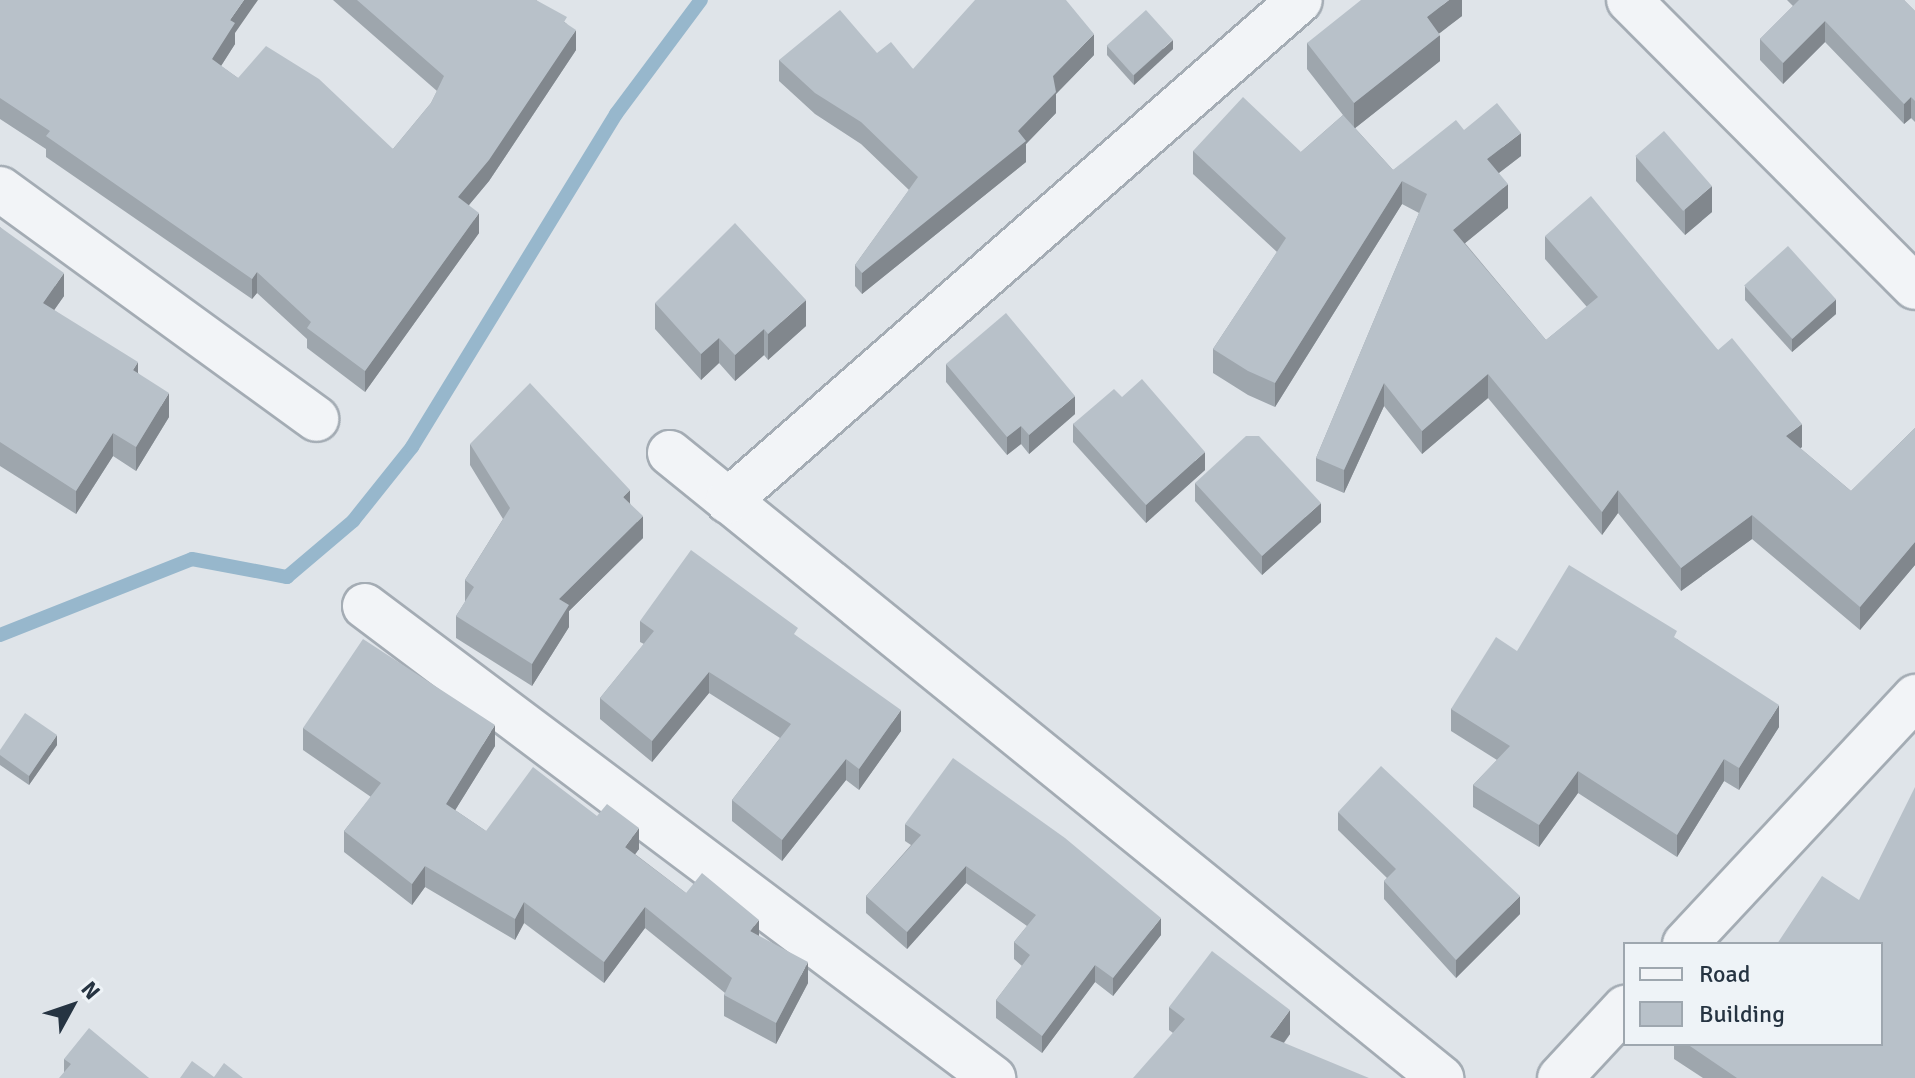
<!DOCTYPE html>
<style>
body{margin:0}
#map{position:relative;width:1915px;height:1078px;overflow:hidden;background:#dfe4e9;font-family:Signika,sans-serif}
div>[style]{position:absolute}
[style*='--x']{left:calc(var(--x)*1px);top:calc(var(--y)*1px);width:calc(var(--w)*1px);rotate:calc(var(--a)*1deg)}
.stream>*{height:14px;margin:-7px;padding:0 7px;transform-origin:7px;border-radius:7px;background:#97b7cc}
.roads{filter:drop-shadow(2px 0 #a4acb4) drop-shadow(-2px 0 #a4acb4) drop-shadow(0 2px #a4acb4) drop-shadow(0 -2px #a4acb4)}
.minor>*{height:44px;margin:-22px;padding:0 22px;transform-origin:22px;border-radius:22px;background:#f2f4f7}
.wall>*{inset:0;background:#9ea6ad}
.shaded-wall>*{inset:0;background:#81878d}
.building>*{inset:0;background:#b8c1c9;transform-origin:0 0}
span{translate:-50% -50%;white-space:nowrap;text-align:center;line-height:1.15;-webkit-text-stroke:6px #eef3f7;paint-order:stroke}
.legend{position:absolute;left:1623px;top:942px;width:260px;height:104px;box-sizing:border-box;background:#eef3f7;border:2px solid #9ea7af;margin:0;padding:10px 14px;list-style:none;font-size:24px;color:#263442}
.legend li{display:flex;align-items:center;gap:16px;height:40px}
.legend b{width:40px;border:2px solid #9ea7af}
.north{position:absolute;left:32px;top:966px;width:80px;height:80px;-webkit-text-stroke:6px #eef3f7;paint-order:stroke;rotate:50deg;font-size:22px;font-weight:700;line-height:32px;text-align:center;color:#263442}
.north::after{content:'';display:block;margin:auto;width:28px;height:36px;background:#263442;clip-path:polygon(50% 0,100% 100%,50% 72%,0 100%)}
</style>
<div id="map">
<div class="stream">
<div style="--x:0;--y:635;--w:206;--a:-21.6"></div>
<div style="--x:192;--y:559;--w:97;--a:10.7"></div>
<div style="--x:287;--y:577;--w:87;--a:-40.3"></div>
<div style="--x:353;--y:521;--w:95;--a:-51.4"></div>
<div style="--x:412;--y:447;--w:391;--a:-58.5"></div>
<div style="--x:616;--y:114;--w:142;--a:-53.3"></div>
</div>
<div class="roads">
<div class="minor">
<div style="--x:1629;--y:0;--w:405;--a:45.1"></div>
<div style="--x:0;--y:189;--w:391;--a:36"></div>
<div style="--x:670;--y:453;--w:993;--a:39.03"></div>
<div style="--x:728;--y:501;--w:760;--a:-41.21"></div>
<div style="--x:365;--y:606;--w:786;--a:36.93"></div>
<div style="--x:1685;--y:944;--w:338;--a:-47"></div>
<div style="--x:1560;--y:1078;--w:96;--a:-47.1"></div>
</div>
</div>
<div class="wall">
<div style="clip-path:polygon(0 0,235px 33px,235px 44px,221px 66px,238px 78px,393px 149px,431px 103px,437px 91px,333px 0,536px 0,567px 24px,576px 50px,489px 181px,469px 205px,479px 233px,365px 392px,307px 348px,307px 339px,257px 293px,252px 299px,46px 157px,46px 149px,0 119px)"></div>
<div style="clip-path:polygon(1462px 0,1462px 16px,1439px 33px,1440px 61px,1355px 128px,1393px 170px,1464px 130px,1521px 156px,1499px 173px,1508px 208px,1465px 243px,1546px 340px,1587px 307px,1545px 259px,1545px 236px,1718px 350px,1802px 447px,1800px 448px,1851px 491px,1915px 428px,1915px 565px,1860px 630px,1752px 539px,1681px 591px,1618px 513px,1602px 535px,1488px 398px,1422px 454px,1384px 406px,1344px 493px,1316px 481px,1316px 458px,1419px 213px,1402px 204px,1275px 407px,1248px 395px,1213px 373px,1213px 349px,1277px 252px,1193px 174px,1193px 151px,1301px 152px,1343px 115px,1307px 69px,1307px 43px)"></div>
<div style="clip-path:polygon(1787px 0,1904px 0,1915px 11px,1915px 122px,1911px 118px,1904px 124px,1825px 42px,1783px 84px,1760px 60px,1760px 39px,1793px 6px)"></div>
<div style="clip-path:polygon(1107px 46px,1173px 49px,1134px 85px,1107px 55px)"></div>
<div style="clip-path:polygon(877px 53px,913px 69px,1094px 55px,1056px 94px,1056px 113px,1026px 144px,1026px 162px,862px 294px,855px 286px,855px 265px,909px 190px,861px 144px,815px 114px,779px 81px,779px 60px)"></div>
<div style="clip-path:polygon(1636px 156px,1712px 212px,1685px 235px,1636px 181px)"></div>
<div style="clip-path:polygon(0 227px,64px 296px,54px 310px,138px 373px,169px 417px,136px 471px,113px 456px,76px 514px,0 466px)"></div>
<div style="clip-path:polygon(1745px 286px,1836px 314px,1792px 352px,1745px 300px)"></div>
<div style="clip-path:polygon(655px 303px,806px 326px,768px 360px,764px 355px,735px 381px,719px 363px,701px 380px,655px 329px)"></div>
<div style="clip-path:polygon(946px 364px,1075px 414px,1029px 454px,1021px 444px,1007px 455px,946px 382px)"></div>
<div style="clip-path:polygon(1122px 397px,1205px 470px,1146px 523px,1073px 442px,1073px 424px)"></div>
<div style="clip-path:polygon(470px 444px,630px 503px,643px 538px,569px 611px,569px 627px,532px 686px,456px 638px,456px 616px,465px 602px,465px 580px,503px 519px,470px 465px)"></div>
<div style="clip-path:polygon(1195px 483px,1321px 522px,1262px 575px,1195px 501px)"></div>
<div style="clip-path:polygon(640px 621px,798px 638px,901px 731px,859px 790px,846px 780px,782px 861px,732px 821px,732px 800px,780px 738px,709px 693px,652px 762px,600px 719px,600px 698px,644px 644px,640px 642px)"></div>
<div style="clip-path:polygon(1677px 639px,1779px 727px,1739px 790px,1724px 781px,1677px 857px,1578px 793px,1539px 847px,1473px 807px,1473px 785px,1497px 760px,1451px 731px,1451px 709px,1517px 651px)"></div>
<div style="clip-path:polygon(303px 728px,495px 746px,455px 810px,486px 831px,639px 849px,635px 854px,686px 893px,759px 936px,808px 983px,776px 1044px,724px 1016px,724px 995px,725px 993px,645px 928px,604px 983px,524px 923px,515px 940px,425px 887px,412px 905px,344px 852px,344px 831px,371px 797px,303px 750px)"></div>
<div style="clip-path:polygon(57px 745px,29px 785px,0 765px,0 750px)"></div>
<div style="clip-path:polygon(1338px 812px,1520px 914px,1456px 978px,1384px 899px,1384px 881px,1387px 878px,1338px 830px)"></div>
<div style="clip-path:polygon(905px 824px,1161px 935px,1113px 996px,1095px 982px,1042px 1053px,996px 1018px,996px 1000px,1022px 966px,1014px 959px,1014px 942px,1027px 926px,966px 883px,907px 949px,866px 913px,866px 896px,911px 845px,905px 841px)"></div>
<div style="clip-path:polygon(1859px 900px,1915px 1078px,1703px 1078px,1674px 1059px,1674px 1044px,1881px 1044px)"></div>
<div style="clip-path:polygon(1169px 1007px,1290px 1034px,1284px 1043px,1173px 1033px,1169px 1030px)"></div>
<div style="clip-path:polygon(64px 1059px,149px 1078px,64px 1072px)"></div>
</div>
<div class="shaded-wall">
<div style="clip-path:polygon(244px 0,258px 0,235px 33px,235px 44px,212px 80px,212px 59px,230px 20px)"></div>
<div style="clip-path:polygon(1449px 0,1462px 0,1462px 16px,1427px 43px,1427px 17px)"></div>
<div style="clip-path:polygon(1825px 21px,1825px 42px,1783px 84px,1783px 63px)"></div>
<div style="clip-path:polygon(576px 30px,576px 50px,489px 181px,458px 218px,458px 197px)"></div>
<div style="clip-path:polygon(1094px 34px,1094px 55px,1056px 94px,1056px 113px,1026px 144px,1026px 162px,862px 294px,862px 273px,1018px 131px,1053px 76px)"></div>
<div style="clip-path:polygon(1440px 35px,1440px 61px,1354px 129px,1354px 103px)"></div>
<div style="clip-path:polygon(1173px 40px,1173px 49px,1134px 85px,1134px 75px)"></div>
<div style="clip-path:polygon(1911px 97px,1911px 118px,1904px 124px,1904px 104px)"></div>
<div style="clip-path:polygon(1521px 133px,1521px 156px,1487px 182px,1487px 159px)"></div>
<div style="clip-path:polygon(1402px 181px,1402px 204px,1275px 407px,1275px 383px)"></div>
<div style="clip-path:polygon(1508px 184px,1508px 208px,1453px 253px,1453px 230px)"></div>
<div style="clip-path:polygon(1712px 186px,1712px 212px,1685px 235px,1685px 209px)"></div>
<div style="clip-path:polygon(479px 213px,479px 233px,365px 392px,365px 371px)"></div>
<div style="clip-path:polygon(257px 272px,257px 293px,252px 299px,252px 279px)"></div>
<div style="clip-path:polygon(64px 273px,64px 296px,43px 326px,43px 303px)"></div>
<div style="clip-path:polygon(1836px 299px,1836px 314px,1792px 352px,1792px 337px)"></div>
<div style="clip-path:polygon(806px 300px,806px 326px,768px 360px,768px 334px)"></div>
<div style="clip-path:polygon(764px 329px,764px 355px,735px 381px,735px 355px)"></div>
<div style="clip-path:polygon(719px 338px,719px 363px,701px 380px,701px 354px)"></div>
<div style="clip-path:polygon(138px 362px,138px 385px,133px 370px)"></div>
<div style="clip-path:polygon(1488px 374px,1488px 398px,1422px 454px,1422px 431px)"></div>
<div style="clip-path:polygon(1384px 383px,1384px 406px,1344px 493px,1344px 470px)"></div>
<div style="clip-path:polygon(169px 393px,169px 417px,136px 471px,136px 447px)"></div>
<div style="clip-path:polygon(1075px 396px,1075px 414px,1029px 454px,1029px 435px)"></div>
<div style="clip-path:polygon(1802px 424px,1802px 447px,1786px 459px,1786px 436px)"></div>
<div style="clip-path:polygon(1021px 426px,1021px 444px,1007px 455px,1007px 437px)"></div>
<div style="clip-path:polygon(113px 433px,113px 456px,76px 514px,76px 491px)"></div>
<div style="clip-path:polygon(1205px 452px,1205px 470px,1146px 523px,1146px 505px)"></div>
<div style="clip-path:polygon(630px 490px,630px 512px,623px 497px)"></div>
<div style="clip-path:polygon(1618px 490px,1618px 513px,1602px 535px,1602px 512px)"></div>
<div style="clip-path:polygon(1321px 503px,1321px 522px,1262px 575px,1262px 556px)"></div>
<div style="clip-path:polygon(1752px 515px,1752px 539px,1681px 591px,1681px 568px)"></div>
<div style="clip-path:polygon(643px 516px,643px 538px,569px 611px,569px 627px,532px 686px,532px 664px,559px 599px)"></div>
<div style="clip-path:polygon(1915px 542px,1915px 565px,1860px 630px,1860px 607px)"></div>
<div style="clip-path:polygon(709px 672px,709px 693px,652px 762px,652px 741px)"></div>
<div style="clip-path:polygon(1779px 705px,1779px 727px,1739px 790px,1739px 768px)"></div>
<div style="clip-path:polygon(901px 710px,901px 731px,859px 790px,859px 769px)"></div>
<div style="clip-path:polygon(495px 725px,495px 746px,446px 825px,446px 804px)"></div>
<div style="clip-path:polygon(57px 735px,57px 745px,29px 785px,29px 776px)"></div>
<div style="clip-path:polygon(846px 759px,846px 780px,782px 861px,782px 840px)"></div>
<div style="clip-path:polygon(1724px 759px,1724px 781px,1677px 857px,1677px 835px)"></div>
<div style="clip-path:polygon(1578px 771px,1578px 793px,1539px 847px,1539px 825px)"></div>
<div style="clip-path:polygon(639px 828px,639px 849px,625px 868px,625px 847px)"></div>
<div style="clip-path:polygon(425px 866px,425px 887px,412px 905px,412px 884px)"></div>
<div style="clip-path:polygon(966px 866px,966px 883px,907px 949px,907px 932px)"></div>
<div style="clip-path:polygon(1520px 896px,1520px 914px,1456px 978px,1456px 960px)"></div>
<div style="clip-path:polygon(524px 902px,524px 923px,515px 940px,515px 919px)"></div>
<div style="clip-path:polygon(645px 907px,645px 928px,604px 983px,604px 962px)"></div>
<div style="clip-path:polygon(1161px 918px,1161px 935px,1113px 996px,1113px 978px)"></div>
<div style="clip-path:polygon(759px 920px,759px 941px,750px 931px)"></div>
<div style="clip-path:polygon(808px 962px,808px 983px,776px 1044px,776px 1023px)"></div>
<div style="clip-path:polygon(1095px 965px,1095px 982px,1042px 1053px,1042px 1036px)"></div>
<div style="clip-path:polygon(1290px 1010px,1290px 1034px,1270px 1061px,1270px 1037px)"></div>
</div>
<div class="building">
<div style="clip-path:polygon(0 0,244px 0,230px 20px,235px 23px,212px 59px,238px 78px,266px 46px,319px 79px,393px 149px,431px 103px,444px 76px,357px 0,536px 0,567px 17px,564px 22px,576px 30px,489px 160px,458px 197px,479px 213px,365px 371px,307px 328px,311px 322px,257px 272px,252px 279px,46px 136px,50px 131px,0 98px)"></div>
<div style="clip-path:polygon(975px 0,1066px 0,1094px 34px,1053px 76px,1056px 92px,1018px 131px,1026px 141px,862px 273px,855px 265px,918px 177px,861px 122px,815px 93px,779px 60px,840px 10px,877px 53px,891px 42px,913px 69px)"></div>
<div style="clip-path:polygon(1361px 0,1449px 0,1427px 17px,1440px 35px,1354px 103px,1307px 43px)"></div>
<div style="clip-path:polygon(1799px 0,1904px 0,1915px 11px,1915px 101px,1911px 97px,1904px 104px,1825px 21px,1783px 63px,1760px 39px)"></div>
<div style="left:1146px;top:10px;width:40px;height:53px;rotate:48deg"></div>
<div style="clip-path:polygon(1243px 97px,1301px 152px,1343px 115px,1393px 170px,1456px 120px,1464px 130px,1497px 103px,1521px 133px,1487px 159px,1508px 184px,1453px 230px,1546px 340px,1598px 297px,1545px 236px,1591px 196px,1718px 350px,1732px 338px,1802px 424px,1786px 436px,1851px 491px,1915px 428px,1915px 542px,1860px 607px,1752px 515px,1681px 568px,1618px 490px,1602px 512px,1488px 374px,1422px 431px,1384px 383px,1344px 470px,1316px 458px,1427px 194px,1402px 181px,1275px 383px,1248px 371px,1213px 349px,1286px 238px,1193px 151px)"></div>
<div style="left:1664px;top:131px;width:73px;height:38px;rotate:49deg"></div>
<div style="clip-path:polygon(735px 223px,806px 300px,768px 334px,764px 329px,735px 355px,719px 338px,701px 354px,655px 303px)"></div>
<div style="clip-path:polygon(0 227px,64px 273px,43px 303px,138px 362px,133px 370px,169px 393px,136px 447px,113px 433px,76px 491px,0 442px)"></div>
<div style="left:1788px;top:246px;width:72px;height:59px;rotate:48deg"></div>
<div style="clip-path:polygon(1006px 313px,1075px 396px,1029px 435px,1021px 426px,1007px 437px,946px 364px)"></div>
<div style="clip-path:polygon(1142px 379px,1205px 452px,1146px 505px,1073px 424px,1114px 389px,1122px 397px)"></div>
<div style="clip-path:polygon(530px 383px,630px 490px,623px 497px,643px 516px,559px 599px,569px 605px,532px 664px,456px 616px,474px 587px,465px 580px,510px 508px,470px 444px)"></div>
<div style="clip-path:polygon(1246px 436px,1259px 436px,1321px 503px,1262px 556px,1195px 483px)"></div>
<div style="clip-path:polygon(691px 550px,798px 628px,794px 634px,901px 710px,859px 769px,846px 759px,782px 840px,732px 800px,791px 724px,709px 672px,652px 741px,600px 698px,654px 631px,640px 621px)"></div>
<div style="clip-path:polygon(1569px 565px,1677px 631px,1674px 637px,1779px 705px,1739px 768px,1724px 759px,1677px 835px,1578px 771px,1539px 825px,1473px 785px,1510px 746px,1451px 709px,1496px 637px,1517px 651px)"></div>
<div style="clip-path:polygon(363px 639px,495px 725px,446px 804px,486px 831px,533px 767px,597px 816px,607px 804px,639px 828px,625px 847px,686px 893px,702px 873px,759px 920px,750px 931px,808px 962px,776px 1023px,724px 995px,732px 978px,645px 907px,604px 962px,524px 902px,515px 919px,425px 866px,412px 884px,344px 831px,381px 783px,303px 728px)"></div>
<div style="clip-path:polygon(25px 713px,57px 735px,29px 776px,0 755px,0 750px)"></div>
<div style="clip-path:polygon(953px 758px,1065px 838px,1161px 918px,1113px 978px,1095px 965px,1042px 1036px,996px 1000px,1030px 955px,1014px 942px,1036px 915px,966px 866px,907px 932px,866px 896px,921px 835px,905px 824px)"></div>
<div style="clip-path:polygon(1381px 766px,1520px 896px,1456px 960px,1384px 881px,1396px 869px,1338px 812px)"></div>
<div style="clip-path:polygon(1915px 787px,1915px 1078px,1737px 1078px,1687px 1044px,1881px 1044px,1881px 944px,1777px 944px,1822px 876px,1859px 900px)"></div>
<div style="clip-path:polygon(1212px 951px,1290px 1010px,1270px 1037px,1369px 1078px,1133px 1078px,1185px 1019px,1169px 1007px)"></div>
<div style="clip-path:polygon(89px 1028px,149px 1078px,59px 1078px,71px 1064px,64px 1059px)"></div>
<div style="clip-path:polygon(192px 1061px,214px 1077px,224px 1063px,243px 1078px,180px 1078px)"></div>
</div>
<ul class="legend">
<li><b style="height:10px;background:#f2f4f7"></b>Road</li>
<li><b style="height:22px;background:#b8c1c9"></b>Building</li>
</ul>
<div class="north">N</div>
</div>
